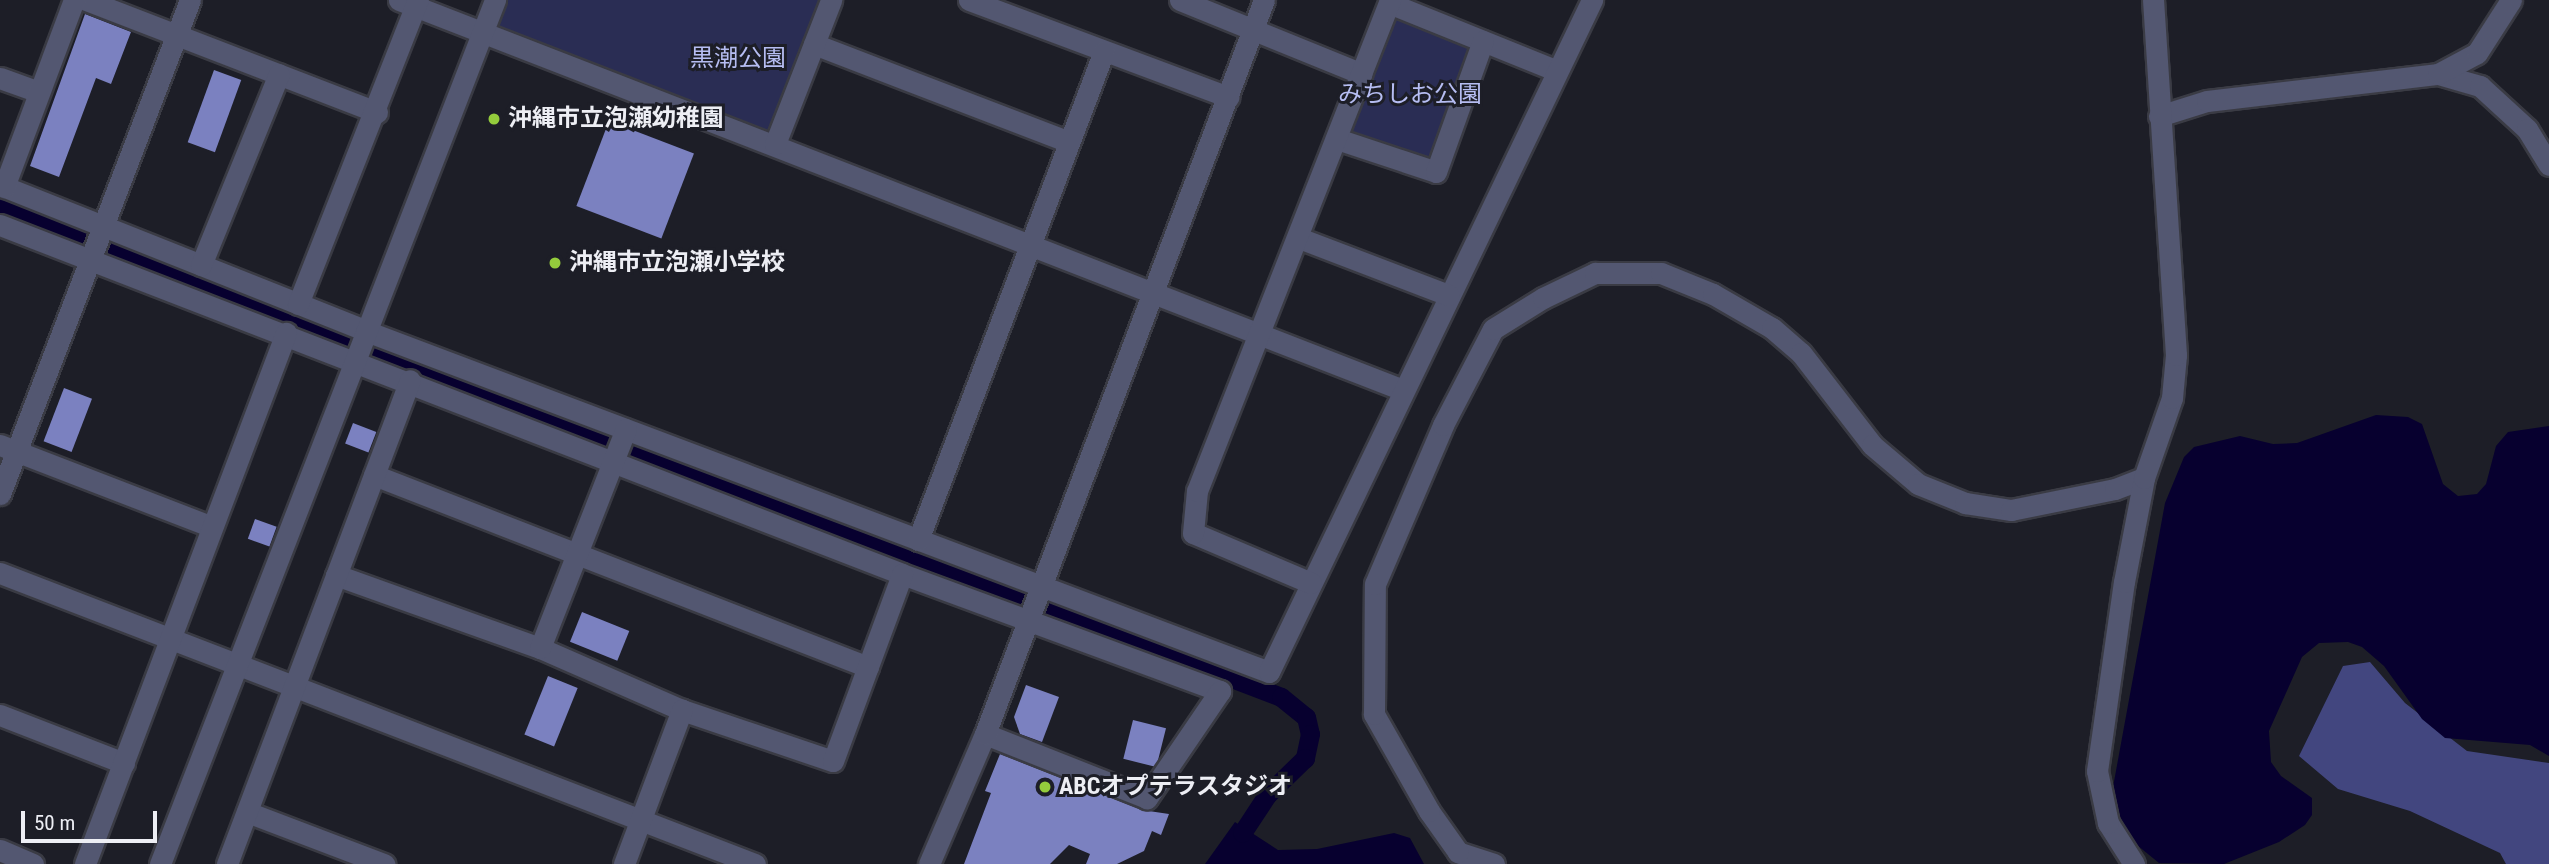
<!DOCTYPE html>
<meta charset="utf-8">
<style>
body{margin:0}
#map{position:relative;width:2549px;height:864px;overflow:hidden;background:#1d1e27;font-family:"Roboto Condensed","Noto Sans JP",sans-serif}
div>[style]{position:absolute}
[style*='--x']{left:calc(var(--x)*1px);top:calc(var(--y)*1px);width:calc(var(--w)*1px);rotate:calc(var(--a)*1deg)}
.green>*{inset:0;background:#2a2d54}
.forest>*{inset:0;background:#42467f}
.water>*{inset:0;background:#07002f}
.canal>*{height:19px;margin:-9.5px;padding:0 9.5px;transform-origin:9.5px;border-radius:9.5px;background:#07002f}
.building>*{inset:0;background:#7b81c0;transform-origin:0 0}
.roads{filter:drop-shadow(2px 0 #3a3b44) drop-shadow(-2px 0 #3a3b44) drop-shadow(0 2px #3a3b44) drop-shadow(0 -2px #3a3b44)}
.minor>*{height:21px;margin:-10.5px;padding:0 10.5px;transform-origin:10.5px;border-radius:10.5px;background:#535771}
.dots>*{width:19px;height:19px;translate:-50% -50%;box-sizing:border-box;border:4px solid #1d1e27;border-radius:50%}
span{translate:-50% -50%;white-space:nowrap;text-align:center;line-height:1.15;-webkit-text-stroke:6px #1d1e27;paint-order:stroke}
.park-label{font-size:24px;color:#b6bdf2}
.poi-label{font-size:24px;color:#edeef4;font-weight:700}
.left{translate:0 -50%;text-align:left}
.scale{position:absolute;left:21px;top:811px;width:136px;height:32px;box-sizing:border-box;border:4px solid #edeef4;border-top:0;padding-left:9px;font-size:21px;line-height:24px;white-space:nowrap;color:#edeef4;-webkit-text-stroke:5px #1d1e27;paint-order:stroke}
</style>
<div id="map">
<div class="green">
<div style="clip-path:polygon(500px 0,824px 0,773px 134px,490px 26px)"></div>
<div style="clip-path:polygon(1402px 18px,1468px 43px,1474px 53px,1437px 160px,1424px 164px,1354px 139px,1349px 124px,1388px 24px)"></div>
</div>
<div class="forest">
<div style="clip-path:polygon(2370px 662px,2405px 703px,2467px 751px,2549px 763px,2549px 864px,2506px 864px,2500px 853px,2410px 811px,2338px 789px,2299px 756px,2343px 666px)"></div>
</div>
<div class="water">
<div style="clip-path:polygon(2376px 415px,2408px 417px,2422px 424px,2443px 484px,2458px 496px,2477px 494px,2486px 484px,2496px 446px,2508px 432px,2549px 426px,2549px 756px,2530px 745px,2445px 738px,2422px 719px,2384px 666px,2362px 647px,2348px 642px,2319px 643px,2302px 657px,2269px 731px,2271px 762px,2281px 776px,2312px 798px,2312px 815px,2305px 825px,2279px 842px,2224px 864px,2159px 863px,2132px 841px,2111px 798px,2165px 503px,2184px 457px,2194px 447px,2240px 436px,2273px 444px,2297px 443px)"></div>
<div style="clip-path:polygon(1235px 822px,1278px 850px,1317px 849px,1394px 833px,1410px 838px,1424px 864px,1205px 864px)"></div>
</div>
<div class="canal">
<div style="--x:0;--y:208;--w:1371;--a:20.89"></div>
<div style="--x:1281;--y:697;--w:32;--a:39"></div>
<div style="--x:1306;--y:717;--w:17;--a:77"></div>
<div style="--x:1310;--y:734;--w:25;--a:102"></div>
<div style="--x:1305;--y:758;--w:53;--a:135.8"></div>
<div style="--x:1267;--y:795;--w:45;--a:123.3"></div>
</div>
<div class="building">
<div style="clip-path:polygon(85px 14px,131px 32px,111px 84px,96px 78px,59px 177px,30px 166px)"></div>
<div style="left:214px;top:70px;width:29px;height:77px;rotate:20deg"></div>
<div style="left:609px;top:121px;width:91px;height:91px;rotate:21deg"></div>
<div style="left:64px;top:388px;width:30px;height:57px;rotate:21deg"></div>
<div style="left:353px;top:423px;width:25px;height:22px;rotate:21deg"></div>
<div style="left:255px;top:519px;width:23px;height:21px;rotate:20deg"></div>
<div style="left:582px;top:612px;width:51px;height:32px;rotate:22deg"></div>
<div style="left:548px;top:676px;width:32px;height:63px;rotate:22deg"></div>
<div style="clip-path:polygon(1026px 685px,1059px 697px,1042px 742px,1020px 734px,1014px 717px)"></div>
<div style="left:1133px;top:720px;width:34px;height:40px;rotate:14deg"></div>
<div style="clip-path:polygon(1000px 754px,1142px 810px,1169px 814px,1161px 835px,1152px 831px,1144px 851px,1117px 864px,1086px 864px,1090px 854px,1069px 845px,1050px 864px,964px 864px,991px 793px,985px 791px)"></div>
</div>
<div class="roads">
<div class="minor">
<div style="--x:86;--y:0;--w:312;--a:21.1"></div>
<div style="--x:399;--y:0;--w:1077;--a:21.23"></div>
<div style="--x:969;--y:0;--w:277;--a:20.5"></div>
<div style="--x:1180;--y:0;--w:196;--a:22.1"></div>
<div style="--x:1389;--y:3;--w:179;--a:22"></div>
<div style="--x:814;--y:44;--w:273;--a:21"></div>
<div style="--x:2438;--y:74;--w:44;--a:15.9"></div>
<div style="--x:2480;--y:86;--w:64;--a:42.5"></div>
<div style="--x:2527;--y:129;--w:42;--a:58.6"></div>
<div style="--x:0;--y:78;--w:41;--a:19.7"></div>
<div style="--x:2159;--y:116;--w:50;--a:-17.4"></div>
<div style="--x:2207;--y:101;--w:233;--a:-6.7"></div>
<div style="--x:2438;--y:74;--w:44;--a:-28.3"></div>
<div style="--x:2477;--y:53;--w:63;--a:-57.3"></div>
<div style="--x:1337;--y:139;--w:104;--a:18.4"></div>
<div style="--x:1436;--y:172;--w:139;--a:-70.3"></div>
<div style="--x:775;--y:144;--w:155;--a:-68.7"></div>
<div style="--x:0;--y:185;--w:394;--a:21.7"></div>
<div style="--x:366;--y:331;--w:965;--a:20.69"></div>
<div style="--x:1269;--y:672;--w:746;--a:-64.33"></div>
<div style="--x:4;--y:187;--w:200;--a:-69.5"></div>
<div style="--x:0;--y:225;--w:967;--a:21.15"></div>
<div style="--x:902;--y:574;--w:339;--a:20.2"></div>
<div style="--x:1220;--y:691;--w:130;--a:124.3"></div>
<div style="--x:1147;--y:798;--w:174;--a:-158.4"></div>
<div style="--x:1299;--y:238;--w:160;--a:20.9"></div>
<div style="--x:201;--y:265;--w:206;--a:-67.8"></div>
<div style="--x:298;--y:304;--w:327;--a:-68.5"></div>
<div style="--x:0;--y:445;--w:225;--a:21.1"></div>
<div style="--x:374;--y:475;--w:530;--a:21.24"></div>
<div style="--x:0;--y:494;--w:529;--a:-68.96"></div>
<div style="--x:918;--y:540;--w:523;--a:-69.17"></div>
<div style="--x:0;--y:573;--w:809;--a:21.08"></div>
<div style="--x:336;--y:575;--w:217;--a:19.7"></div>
<div style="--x:540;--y:648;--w:155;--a:23.6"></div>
<div style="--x:682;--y:710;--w:159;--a:18.7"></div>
<div style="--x:833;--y:761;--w:199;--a:-69.7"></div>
<div style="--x:1311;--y:583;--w:128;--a:-157"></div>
<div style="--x:1193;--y:533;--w:42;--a:-84.6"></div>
<div style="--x:1197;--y:491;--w:528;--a:-68.54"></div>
<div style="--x:540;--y:648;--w:235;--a:-68.6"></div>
<div style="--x:0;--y:715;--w:133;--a:21.2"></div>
<div style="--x:247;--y:812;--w:147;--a:20.8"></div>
<div style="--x:0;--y:850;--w:36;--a:23"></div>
<div style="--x:85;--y:864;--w:568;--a:-69.27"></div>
<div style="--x:160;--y:864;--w:927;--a:-68.81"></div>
<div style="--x:227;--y:864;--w:517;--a:-69.29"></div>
<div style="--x:624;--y:864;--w:165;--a:-69.4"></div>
<div style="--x:929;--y:864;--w:142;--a:-66.7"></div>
<div style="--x:985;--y:734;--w:785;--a:-69.19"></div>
<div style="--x:1494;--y:864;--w:38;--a:-162"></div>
<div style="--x:1458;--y:852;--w:50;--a:-125.3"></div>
<div style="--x:1429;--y:811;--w:112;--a:-119.6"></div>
<div style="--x:1374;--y:714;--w:130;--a:-89.6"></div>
<div style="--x:1375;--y:584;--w:173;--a:-66.8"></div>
<div style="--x:1443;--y:425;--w:108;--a:-62.5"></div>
<div style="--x:1493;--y:329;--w:59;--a:-31.8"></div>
<div style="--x:1543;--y:298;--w:58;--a:-25.7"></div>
<div style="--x:1595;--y:273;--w:66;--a:0"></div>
<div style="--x:1661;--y:273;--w:56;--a:22"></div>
<div style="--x:1713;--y:294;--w:68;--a:30"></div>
<div style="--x:1772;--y:328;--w:38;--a:41"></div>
<div style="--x:1801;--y:353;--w:116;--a:52.3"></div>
<div style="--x:1872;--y:445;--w:60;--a:40.3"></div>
<div style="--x:1918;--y:484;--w:51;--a:22"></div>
<div style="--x:1965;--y:503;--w:47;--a:8.7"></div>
<div style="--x:2011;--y:510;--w:106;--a:-11.4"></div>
<div style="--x:2115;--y:489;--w:31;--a:-21"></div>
<div style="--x:2134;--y:864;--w:49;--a:-122.4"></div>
<div style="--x:2108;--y:823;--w:53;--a:-101.9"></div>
<div style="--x:2097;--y:771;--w:191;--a:-81.9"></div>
<div style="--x:2124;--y:582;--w:106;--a:-79.1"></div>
<div style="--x:2144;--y:478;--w:85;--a:-70.7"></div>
<div style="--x:2172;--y:398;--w:43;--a:-84.7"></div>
<div style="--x:2176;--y:355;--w:356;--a:-93.7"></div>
</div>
</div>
<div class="dots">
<div style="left:494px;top:119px;background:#94cc3c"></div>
<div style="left:555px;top:263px;background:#94cc3c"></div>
<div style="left:1045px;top:787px;background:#94cc3c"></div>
</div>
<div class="park-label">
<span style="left:738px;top:59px">黒潮公園</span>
<span style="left:1410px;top:95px">みちしお公園</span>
</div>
<div class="poi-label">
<span class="left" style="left:508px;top:119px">沖縄市立泡瀬幼稚園</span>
<span class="left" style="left:569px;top:263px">沖縄市立泡瀬小学校</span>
<span class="left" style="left:1059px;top:787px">ABCオプテラスタジオ</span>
</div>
<div class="scale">50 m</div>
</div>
